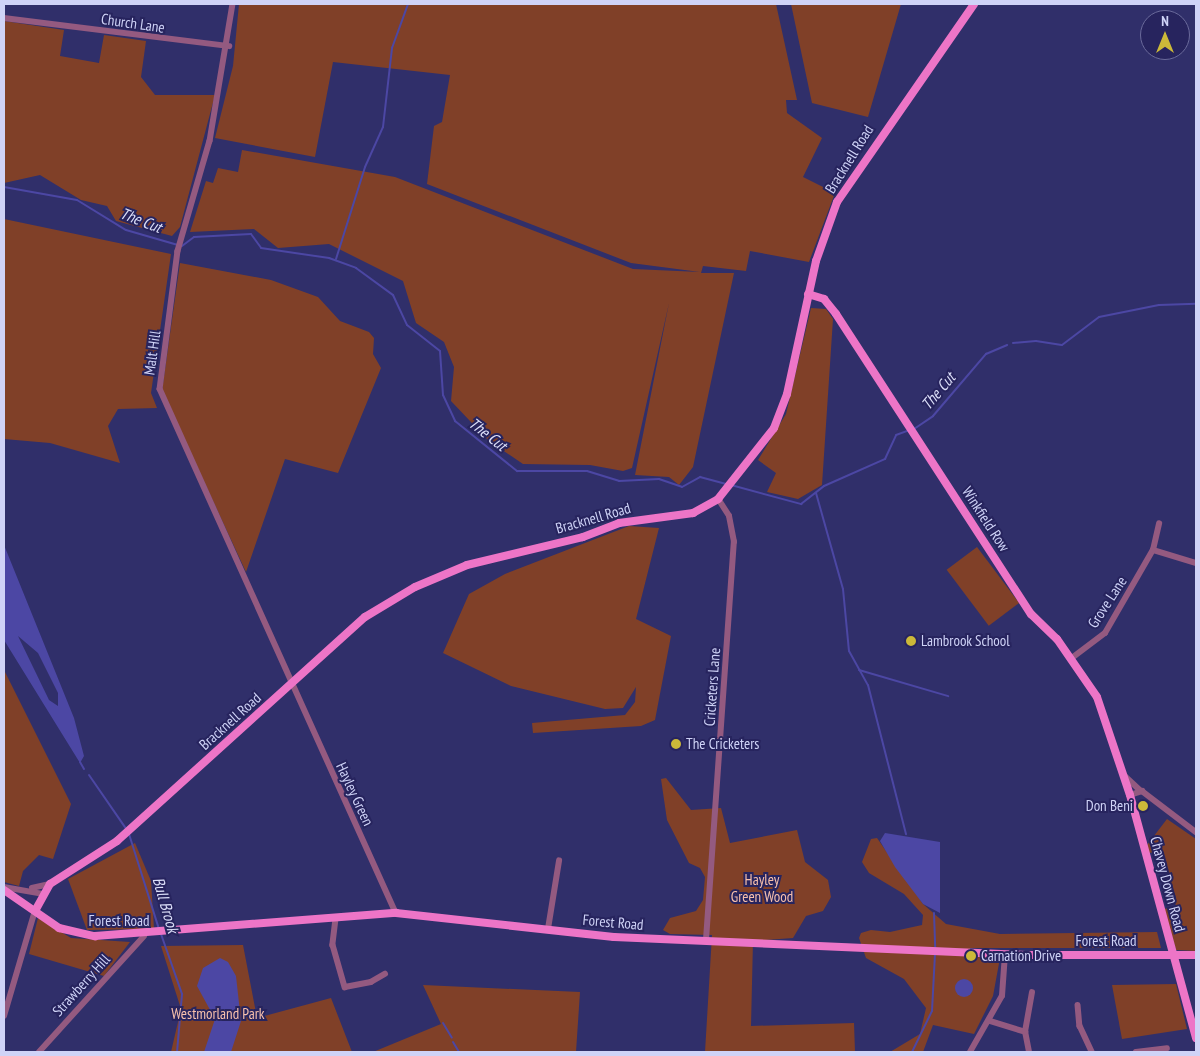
<!DOCTYPE html>
<style>
body{margin:0}
#map{position:relative;width:1200px;height:1056px;overflow:hidden;background:#302f6a;font-family:"PT Sans Narrow",sans-serif}
div>[style]{position:absolute}
[style*='--x']{left:calc(var(--x)*1px);top:calc(var(--y)*1px);width:calc(var(--w)*1px);rotate:calc(var(--a)*1deg)}
.green>*{inset:0;background:#804028;transform-origin:0 0}
.water>*{inset:0;background:#4c47a4}
.round{border-radius:50%}
.stream>*{height:2px;margin:-1px;padding:0 1px;transform-origin:1px;border-radius:1px;background:#4c47a4}
.minor>*{height:5.5px;margin:-2.75px;padding:0 2.75px;transform-origin:2.75px;border-radius:2.75px;background:#945a80}
.major>*{height:8px;margin:-4px;padding:0 4px;transform-origin:4px;border-radius:4px;background:#ed75c7}
.dots>*{width:14px;height:14px;translate:-50% -50%;box-sizing:border-box;border:2px solid #27245e;border-radius:50%}
span{translate:-50% -50%;white-space:nowrap;text-align:center;line-height:1.15;-webkit-text-stroke:4px #27245e;paint-order:stroke}
.street-label{font-size:15px;color:#cfd3f7}
.poi-label{font-size:15px;color:#cfd3f7}
.left{translate:0 -50%;text-align:left}
.right{translate:-100% -50%;text-align:right}
.park-label{font-size:15px;color:#f7c0ac}
.water-label{font-size:16px;color:#dcdff9;font-style:italic}
.frame{position:absolute;inset:0;border:5px solid #cfd3f7;pointer-events:none}
.north{position:absolute;left:1140px;top:10px;width:50px;height:50px;box-sizing:border-box;background:#27245e;border:1px solid #6a6a9b;border-radius:50%;rotate:0deg;font-size:14px;font-weight:700;line-height:20px;text-align:center;color:#cfd3f7}
.north::after{content:'';display:block;margin:auto;width:18px;height:22px;background:#ccb939;clip-path:polygon(50% 0,100% 100%,50% 72%,0 100%)}
</style>
<div id="map">
<div class="green">
<div style="clip-path:polygon(239px 4px,776px 4px,797px 100px,786px 100px,787px 113px,822px 138px,803px 177px,835px 193px,809px 262px,750px 251px,746px 271px,703px 266px,701px 273px,734px 273px,693px 467px,679px 485px,669px 477px,635px 475px,669px 303px,632px 468px,623px 471px,590px 465px,523px 464px,489px 441px,451px 401px,454px 367px,444px 342px,416px 323px,403px 281px,329px 244px,278px 248px,254px 229px,190px 232px,206px 181px,213px 183px,218px 168px,238px 172px,242px 150px,395px 177px,633px 269px,700px 272px,631px 263px,427px 184px,434px 126px,442px 122px,450px 75px,333px 62px,315px 157px,215px 138px,233px 66px)"></div>
<div style="clip-path:polygon(791px 4px,901px 4px,868px 117px,812px 103px)"></div>
<div style="clip-path:polygon(4px 21px,64px 30px,60px 56px,99px 63px,104px 35px,146px 41px,141px 77px,155px 95px,215px 95px,180px 227px,172px 236px,116px 221px,107px 206px,81px 200px,40px 175px,4px 183px)"></div>
<div style="clip-path:polygon(4px 219px,171px 254px,151px 393px,157px 408px,118px 409px,108px 426px,120px 463px,50px 443px,4px 439px)"></div>
<div style="clip-path:polygon(180px 263px,271px 280px,318px 297px,340px 321px,369px 332px,374px 338px,373px 354px,381px 368px,338px 473px,285px 459px,246px 572px,162px 391px)"></div>
<div style="clip-path:polygon(811px 308px,826px 309px,833px 319px,822px 485px,798px 499px,767px 492px,776px 473px,758px 460px,786px 414px)"></div>
<div style="clip-path:polygon(629px 526px,659px 528px,636px 619px,671px 636px,655px 720px,641px 726px,533px 733px,532px 723px,625px 715px,635px 702px,636px 687px,623px 708px,605px 709px,511px 686px,443px 653px,469px 594px,505px 574px)"></div>
<div style="left:977px;top:547px;width:70px;height:38px;rotate:53deg"></div>
<div style="clip-path:polygon(4px 670px,71px 804px,53px 859px,39px 855px,23px 871px,19px 886px,4px 882px)"></div>
<div style="clip-path:polygon(666px 778px,691px 810px,721px 808px,730px 843px,797px 830px,805px 862px,828px 880px,831px 897px,823px 911px,806px 916px,793px 938px,753px 941px,751px 1026px,854px 1023px,855px 1052px,705px 1052px,712px 935px,670px 934px,663px 930px,670px 918px,696px 911px,703px 900px,705px 877px,700px 868px,689px 863px,667px 820px,661px 779px)"></div>
<div style="clip-path:polygon(1167px 819px,1196px 839px,1196px 951px,1176px 950px,1164px 909px,1176px 906px,1161px 851px,1149px 853px,1147px 845px)"></div>
<div style="clip-path:polygon(877px 838px,923px 904px,946px 924px,1000px 934px,1157px 932px,1161px 948px,970px 948px,970px 956px,1000px 958px,993px 996px,974px 1034px,933px 1025px,923px 1052px,890px 1052px,920px 1034px,926px 1008px,904px 979px,866px 958px,859px 938px,861px 933px,871px 930px,890px 932px,922px 925px,923px 915px,904px 894px,869px 873px,862px 862px,871px 839px)"></div>
<div style="clip-path:polygon(135px 843px,151px 881px,154px 929px,87px 930px,68px 879px)"></div>
<div style="clip-path:polygon(38px 918px,71px 938px,130px 942px,104px 976px,29px 954px)"></div>
<div style="clip-path:polygon(243px 945px,257px 1018px,331px 998px,352px 1052px,171px 1052px,181px 1009px,161px 946px)"></div>
<div style="clip-path:polygon(1176px 984px,1187px 1029px,1122px 1039px,1112px 985px)"></div>
<div style="clip-path:polygon(423px 985px,580px 992px,576px 1052px,373px 1052px,441px 1024px)"></div>
</div>
<div class="water">
<div style="clip-path:polygon(evenodd,4px 545px,74px 718px,84px 756px,80px 763px,4px 640px,4px 545px,18px 636px,38px 653px,58px 693px,58px 706px,49px 700px,18px 636px)"></div>
<div style="clip-path:polygon(885px 833px,940px 842px,940px 913px,923px 904px,895px 867px,880px 841px)"></div>
<div style="clip-path:polygon(220px 958px,228px 962px,236px 976px,241px 1021px,231px 1052px,204px 1052px,215px 1019px,197px 986px,203px 968px)"></div>
<div class="round" style="left:955px;top:979px;width:18px;height:18px"></div>
</div>
<div class="stream">
<div style="--x:4;--y:187;--w:74;--a:10.1"></div>
<div style="--x:77;--y:200;--w:57;--a:31.5"></div>
<div style="--x:126;--y:230;--w:54;--a:16.1"></div>
<div style="--x:182;--y:246;--w:15;--a:-37"></div>
<div style="--x:194;--y:237;--w:57;--a:-3"></div>
<div style="--x:251;--y:234;--w:17;--a:54"></div>
<div style="--x:261;--y:248;--w:69;--a:8.4"></div>
<div style="--x:329;--y:258;--w:29;--a:20"></div>
<div style="--x:356;--y:268;--w:46;--a:36.1"></div>
<div style="--x:393;--y:295;--w:33;--a:65"></div>
<div style="--x:407;--y:325;--w:42;--a:38.2"></div>
<div style="--x:440;--y:351;--w:44;--a:86.1"></div>
<div style="--x:443;--y:395;--w:29;--a:65"></div>
<div style="--x:455;--y:421;--w:80;--a:38.9"></div>
<div style="--x:517;--y:471;--w:70;--a:0"></div>
<div style="--x:587;--y:471;--w:34;--a:17"></div>
<div style="--x:619;--y:481;--w:40;--a:-2.9"></div>
<div style="--x:659;--y:479;--w:24;--a:19"></div>
<div style="--x:682;--y:487;--w:21;--a:-29"></div>
<div style="--x:700;--y:477;--w:28;--a:15"></div>
<div style="--x:336;--y:259;--w:96;--a:-72.5"></div>
<div style="--x:365;--y:167;--w:44;--a:-65.8"></div>
<div style="--x:383;--y:127;--w:80;--a:-83.5"></div>
<div style="--x:392;--y:48;--w:47;--a:-70"></div>
<div style="--x:1013;--y:343;--w:23;--a:-5"></div>
<div style="--x:1036;--y:341;--w:26;--a:9"></div>
<div style="--x:1062;--y:345;--w:46;--a:-37.1"></div>
<div style="--x:1099;--y:317;--w:61;--a:-11.3"></div>
<div style="--x:1159;--y:305;--w:37;--a:-2"></div>
<div style="--x:914;--y:429;--w:23;--a:-34"></div>
<div style="--x:933;--y:416;--w:82;--a:-49.5"></div>
<div style="--x:986;--y:354;--w:23;--a:-23"></div>
<div style="--x:731;--y:485;--w:73;--a:15.2"></div>
<div style="--x:801;--y:504;--w:29;--a:-38"></div>
<div style="--x:824;--y:486;--w:67;--a:-23.9"></div>
<div style="--x:885;--y:459;--w:26;--a:-65"></div>
<div style="--x:896;--y:435;--w:15;--a:-20"></div>
<div style="--x:816;--y:493;--w:100;--a:74.3"></div>
<div style="--x:843;--y:589;--w:62;--a:84.5"></div>
<div style="--x:849;--y:651;--w:39;--a:61"></div>
<div style="--x:868;--y:685;--w:154;--a:75.7"></div>
<div style="--x:859;--y:670;--w:93;--a:16.3"></div>
<div style="--x:80;--y:762;--w:8;--a:60"></div>
<div style="--x:89;--y:775;--w:67;--a:55.4"></div>
<div style="--x:129;--y:834;--w:100;--a:72.5"></div>
<div style="--x:934;--y:913;--w:35;--a:88"></div>
<div style="--x:161;--y:934;--w:64;--a:70.7"></div>
<div style="--x:182;--y:994;--w:58;--a:94.9"></div>
<div style="--x:443;--y:1023;--w:17;--a:59"></div>
<div style="--x:453;--y:1042;--w:12;--a:59"></div>
<div style="--x:912;--y:1052;--w:46;--a:-64"></div>
<div style="--x:932;--y:1011;--w:58;--a:-87"></div>
</div>
<div class="minor">
<div style="--x:233;--y:4;--w:139;--a:99.5"></div>
<div style="--x:210;--y:141;--w:115;--a:106.2"></div>
<div style="--x:178;--y:251;--w:139;--a:97.4"></div>
<div style="--x:160;--y:389;--w:575;--a:65.75"></div>
<div style="--x:4;--y:18;--w:227;--a:7.1"></div>
<div style="--x:1153;--y:550;--w:45;--a:16.8"></div>
<div style="--x:1072;--y:658;--w:41;--a:-37.1"></div>
<div style="--x:1105;--y:633;--w:96;--a:-60"></div>
<div style="--x:1153;--y:550;--w:27;--a:-77"></div>
<div style="--x:1124;--y:775;--w:23;--a:43"></div>
<div style="--x:1130;--y:795;--w:13;--a:-18"></div>
<div style="--x:1142;--y:791;--w:68;--a:37.2"></div>
<div style="--x:4;--y:887;--w:39;--a:10"></div>
<div style="--x:32;--y:888;--w:18;--a:-13"></div>
<div style="--x:336;--y:919;--w:26;--a:97"></div>
<div style="--x:333;--y:945;--w:44;--a:74.1"></div>
<div style="--x:345;--y:987;--w:26;--a:-11"></div>
<div style="--x:371;--y:982;--w:16;--a:-30"></div>
<div style="--x:548;--y:929;--w:69;--a:-80.8"></div>
<div style="--x:706;--y:940;--w:399;--a:-86"></div>
<div style="--x:734;--y:542;--w:26;--a:-101"></div>
<div style="--x:729;--y:516;--w:20;--a:-123"></div>
<div style="--x:1078;--y:1005;--w:21;--a:85"></div>
<div style="--x:1080;--y:1026;--w:29;--a:65"></div>
<div style="--x:4;--y:1016;--w:109;--a:-73.6"></div>
<div style="--x:990;--y:1021;--w:37;--a:17"></div>
<div style="--x:39;--y:1052;--w:156;--a:-47.8"></div>
<div style="--x:970;--y:1052;--w:64;--a:-60.3"></div>
<div style="--x:1002;--y:996;--w:42;--a:-85.9"></div>
<div style="--x:1029;--y:1052;--w:20;--a:-101"></div>
<div style="--x:1025;--y:1032;--w:40;--a:-80"></div>
<div style="--x:1136;--y:1052;--w:31;--a:-7"></div>
</div>
<div class="major">
<div style="--x:808;--y:294;--w:17;--a:17"></div>
<div style="--x:824;--y:299;--w:19;--a:51"></div>
<div style="--x:836;--y:314;--w:358;--a:57"></div>
<div style="--x:1031;--y:614;--w:36;--a:44"></div>
<div style="--x:1057;--y:639;--w:70;--a:55.4"></div>
<div style="--x:1097;--y:697;--w:103;--a:71.4"></div>
<div style="--x:1130;--y:795;--w:252;--a:74.8"></div>
<div style="--x:4;--y:890;--w:67;--a:34.6"></div>
<div style="--x:59;--y:928;--w:37;--a:13"></div>
<div style="--x:95;--y:936;--w:302;--a:-4.4"></div>
<div style="--x:396;--y:913;--w:219;--a:6.3"></div>
<div style="--x:614;--y:937;--w:412;--a:2.5"></div>
<div style="--x:1026;--y:955;--w:170;--a:0"></div>
<div style="--x:35;--y:911;--w:31;--a:-61"></div>
<div style="--x:50;--y:884;--w:80;--a:-32.7"></div>
<div style="--x:117;--y:841;--w:334;--a:-42.1"></div>
<div style="--x:365;--y:617;--w:58;--a:-31"></div>
<div style="--x:415;--y:587;--w:56;--a:-22.9"></div>
<div style="--x:467;--y:565;--w:119;--a:-13.6"></div>
<div style="--x:583;--y:537;--w:39;--a:-21"></div>
<div style="--x:619;--y:523;--w:75;--a:-7.7"></div>
<div style="--x:693;--y:513;--w:29;--a:-29"></div>
<div style="--x:718;--y:499;--w:90;--a:-51.7"></div>
<div style="--x:774;--y:428;--w:36;--a:-69"></div>
<div style="--x:787;--y:394;--w:136;--a:-77.7"></div>
<div style="--x:816;--y:261;--w:63;--a:-70.4"></div>
<div style="--x:837;--y:202;--w:241;--a:-55.3"></div>
</div>
<div class="dots">
<div style="left:911px;top:641px;background:#ccb939"></div>
<div style="left:676px;top:744px;background:#ccb939"></div>
<div style="left:1143px;top:806px;background:#ccb939"></div>
<div style="left:971px;top:956px;background:#ccb939"></div>
</div>
<div class="street-label">
<span style="left:133px;top:23px;rotate:8deg">Church Lane</span>
<span style="left:849px;top:159px;rotate:-58deg">Bracknell Road</span>
<span style="left:152px;top:353px;rotate:-82deg">Malt Hill</span>
<span style="left:593px;top:518px;rotate:-16deg">Bracknell Road</span>
<span style="left:986px;top:519px;rotate:57deg">Winkfield Row</span>
<span style="left:1107px;top:602px;rotate:-57deg">Grove Lane</span>
<span style="left:712px;top:687px;rotate:-86deg">Cricketers Lane</span>
<span style="left:230px;top:721px;rotate:-42deg">Bracknell Road</span>
<span style="left:355px;top:794px;rotate:65deg">Hayley Green</span>
<span style="left:1168px;top:884px;rotate:75deg">Chavey Down Road</span>
<span style="left:119px;top:921px">Forest Road</span>
<span style="left:613px;top:922px;rotate:5deg">Forest Road</span>
<span style="left:1106px;top:941px">Forest Road</span>
<span style="left:81px;top:985px;rotate:-48deg">Strawberry Hill</span>
</div>
<div class="poi-label">
<span class="left" style="left:921px;top:641px">Lambrook School</span>
<span class="left" style="left:686px;top:744px">The Cricketers</span>
<span class="right" style="left:1133px;top:806px">Don Beni</span>
<span class="left" style="left:981px;top:956px">Carnation Drive</span>
</div>
<div class="park-label">
<span style="left:762px;top:888px">Hayley<br>Green Wood</span>
<span style="left:218px;top:1014px">Westmorland Park</span>
</div>
<div class="water-label">
<span style="left:141px;top:220px;rotate:21deg">The Cut</span>
<span style="left:938px;top:391px;rotate:-50deg">The Cut</span>
<span style="left:488px;top:434px;rotate:38deg">The Cut</span>
<span style="left:166px;top:905px;rotate:74deg">Bull Brook</span>
</div>
<div class="frame"></div>
<div class="north">N</div>
</div>
